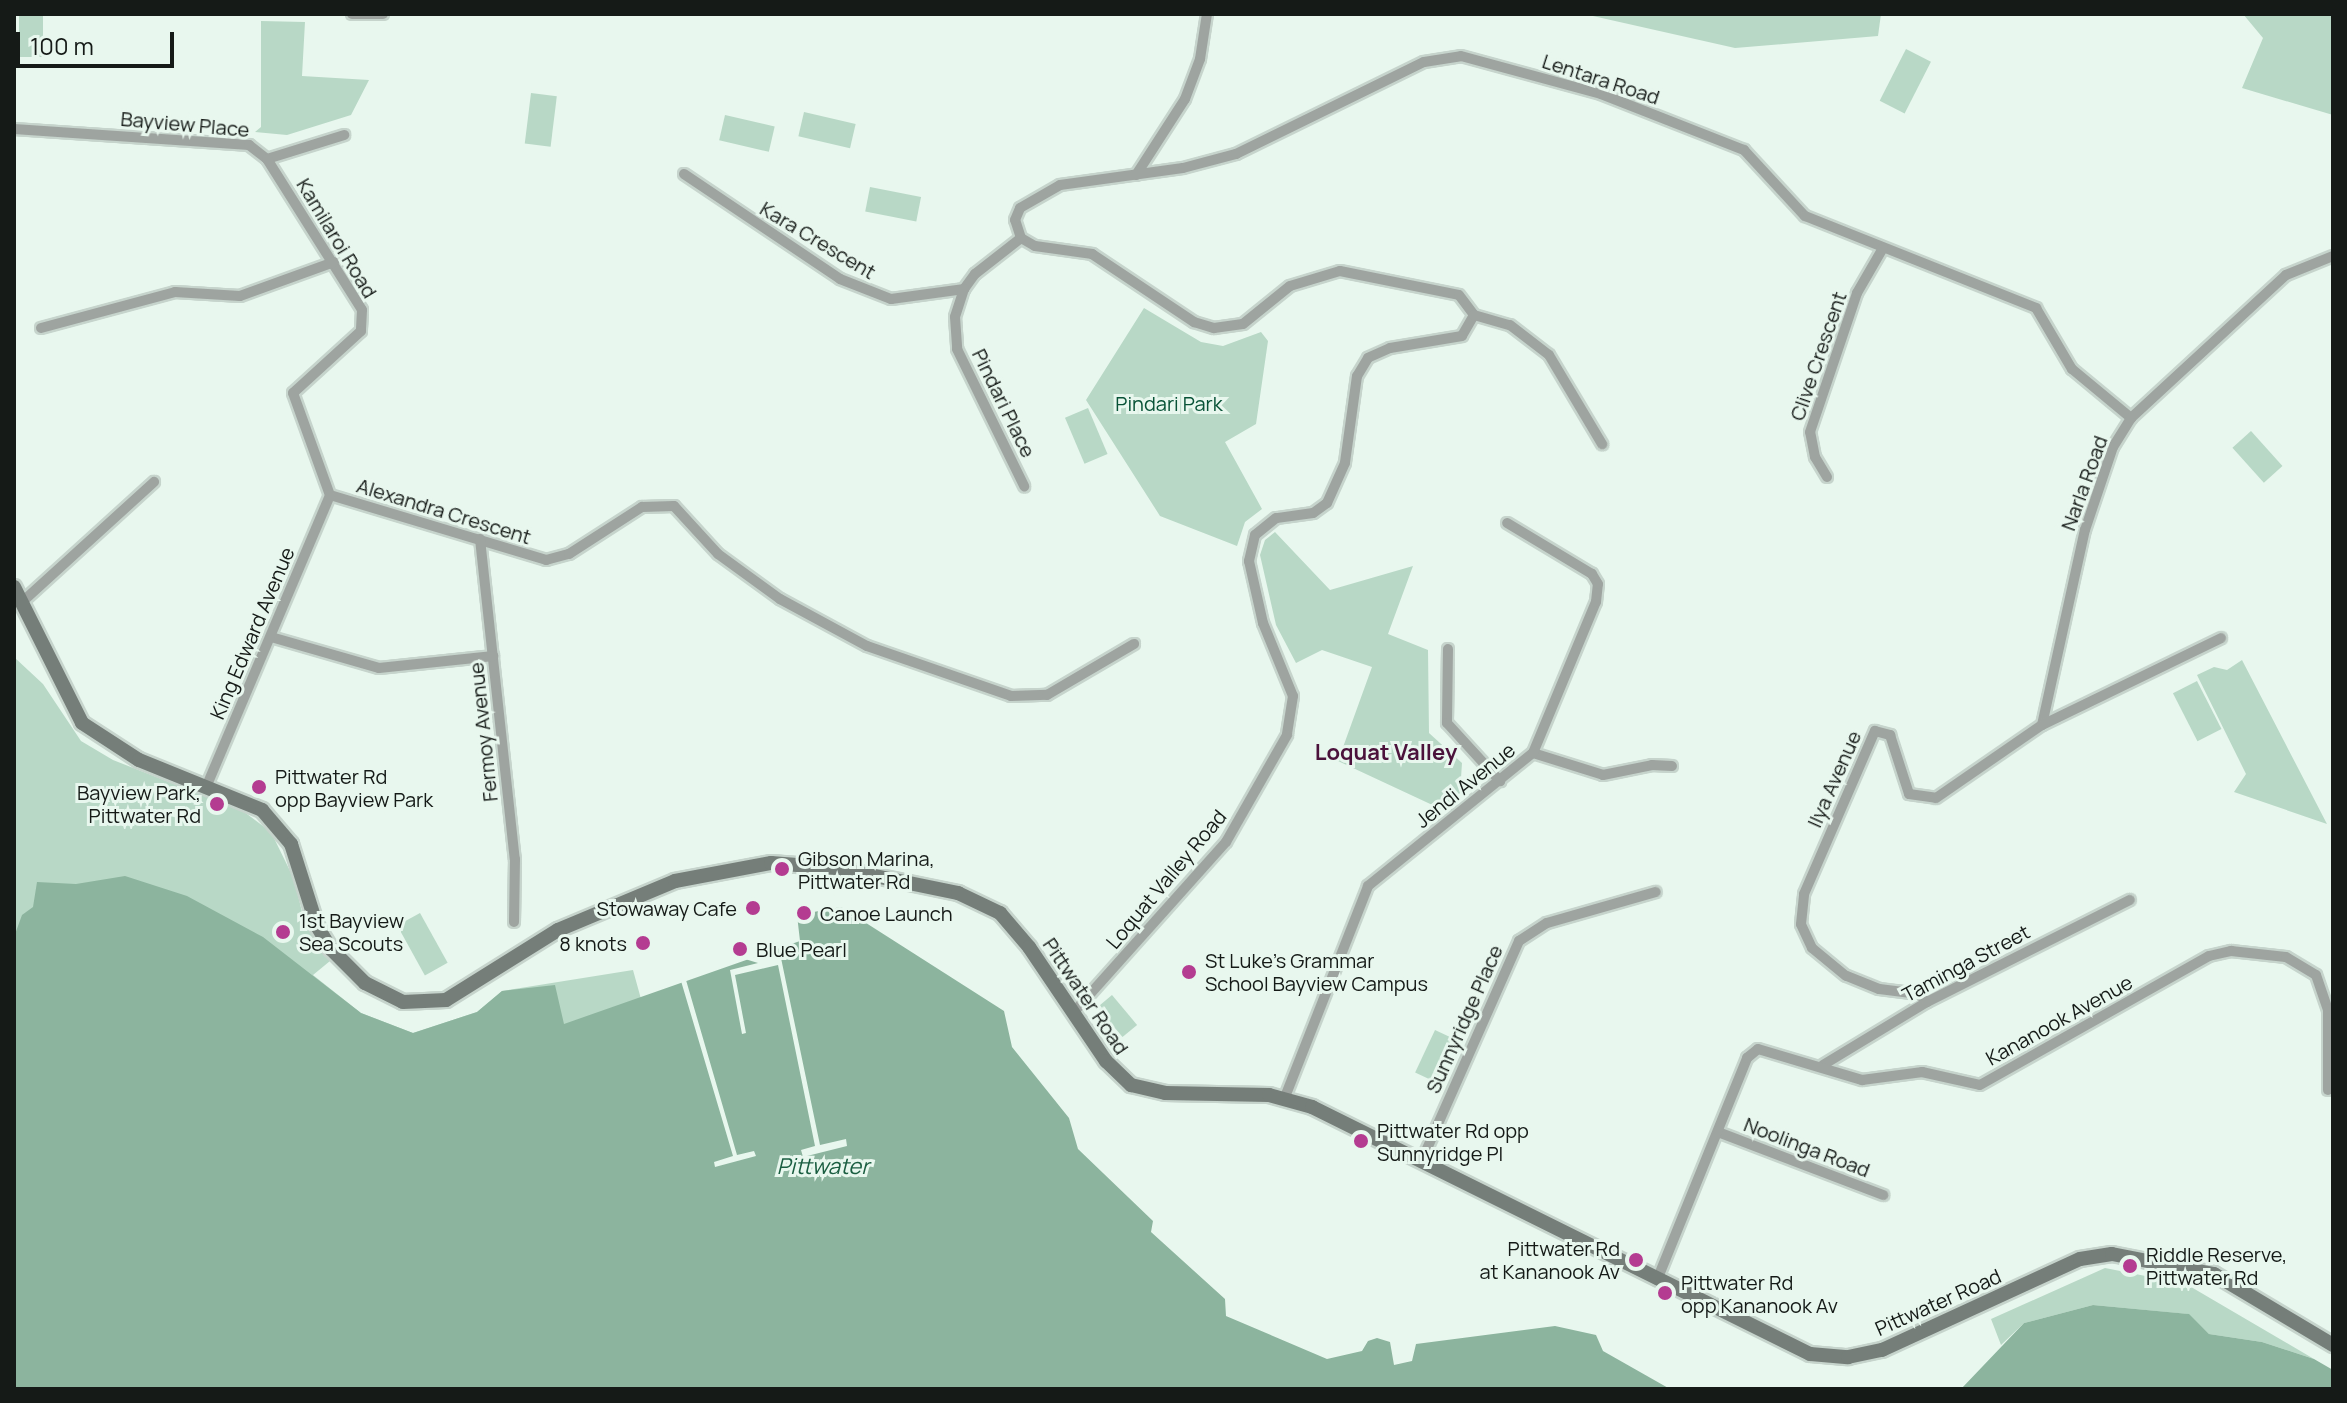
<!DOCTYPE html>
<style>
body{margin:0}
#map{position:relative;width:2347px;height:1403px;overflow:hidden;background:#e8f7ee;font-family:Manrope,sans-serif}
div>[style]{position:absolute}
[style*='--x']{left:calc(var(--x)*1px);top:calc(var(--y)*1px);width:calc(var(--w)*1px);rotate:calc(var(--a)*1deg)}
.green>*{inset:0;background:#b8d8c6;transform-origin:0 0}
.water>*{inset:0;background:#8cb49e}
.pier>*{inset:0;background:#e8f7ee}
.roads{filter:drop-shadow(2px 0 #c6d4cc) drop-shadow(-2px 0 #c6d4cc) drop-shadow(0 2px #c6d4cc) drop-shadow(0 -2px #c6d4cc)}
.street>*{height:10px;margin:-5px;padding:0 5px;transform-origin:5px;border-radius:5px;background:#9ea4a0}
.secondary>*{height:14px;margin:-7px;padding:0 7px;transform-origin:7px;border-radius:7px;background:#757e79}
.dots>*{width:22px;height:22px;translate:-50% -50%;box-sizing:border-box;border:4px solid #e8f7ee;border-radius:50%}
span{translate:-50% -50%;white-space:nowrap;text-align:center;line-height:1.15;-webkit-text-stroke:6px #e8f7ee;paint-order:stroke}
.street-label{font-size:20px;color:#151a17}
.park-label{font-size:20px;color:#075236}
.poi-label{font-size:20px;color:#151a17}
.left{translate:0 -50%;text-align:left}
.right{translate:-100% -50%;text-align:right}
.neighbourhood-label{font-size:22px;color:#4b123b;font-weight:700}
.water-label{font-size:22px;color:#1a5e41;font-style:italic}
.frame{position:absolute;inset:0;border:16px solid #151a17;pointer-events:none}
.scale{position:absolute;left:16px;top:32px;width:158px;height:36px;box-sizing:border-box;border:4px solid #151a17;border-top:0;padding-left:10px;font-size:24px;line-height:28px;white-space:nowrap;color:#151a17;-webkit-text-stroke:6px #e8f7ee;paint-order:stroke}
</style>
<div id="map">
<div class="green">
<div style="left:19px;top:14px;width:24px;height:43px"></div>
<div style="clip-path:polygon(1584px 14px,1881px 14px,1878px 36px,1735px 48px)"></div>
<div style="clip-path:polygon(2243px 14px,2333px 14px,2333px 115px,2242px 88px,2263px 38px)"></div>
<div style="clip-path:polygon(261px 21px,305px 22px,302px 76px,369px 80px,351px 115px,287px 135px,255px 132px,261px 127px)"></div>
<div style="left:1906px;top:49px;width:28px;height:58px;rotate:27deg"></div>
<div style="left:531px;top:93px;width:26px;height:51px;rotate:7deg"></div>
<div style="left:804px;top:112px;width:53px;height:25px;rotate:13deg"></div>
<div style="left:725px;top:115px;width:51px;height:26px;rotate:13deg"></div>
<div style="left:870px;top:187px;width:52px;height:25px;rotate:11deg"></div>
<div style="clip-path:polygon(1144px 308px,1201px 342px,1223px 346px,1261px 332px,1268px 341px,1256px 424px,1225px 442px,1262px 509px,1245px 522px,1237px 546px,1160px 516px,1086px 400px)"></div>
<div style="left:1088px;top:408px;width:50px;height:25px;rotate:67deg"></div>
<div style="left:2251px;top:431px;width:47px;height:25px;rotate:48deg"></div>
<div style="clip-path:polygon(1275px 532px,1330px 590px,1413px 566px,1388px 634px,1428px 650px,1429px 733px,1462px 763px,1460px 793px,1441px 809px,1338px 761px,1372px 667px,1322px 650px,1296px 663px,1276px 625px,1260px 555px,1265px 540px)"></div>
<div style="clip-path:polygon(14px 657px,43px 684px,81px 741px,113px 760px,243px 811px,271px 832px,294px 879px,303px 916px,330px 961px,313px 975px,361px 1013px,413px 1033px,477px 1012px,502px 991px,633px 970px,641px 999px,589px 1016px,588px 1031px,14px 1065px)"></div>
<div style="clip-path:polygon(2242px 660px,2327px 824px,2234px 792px,2246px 774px,2197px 675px,2214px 667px,2227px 670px)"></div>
<div style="left:2197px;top:681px;width:54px;height:27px;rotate:63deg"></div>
<div style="left:420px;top:913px;width:57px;height:26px;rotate:61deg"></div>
<div style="left:1112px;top:995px;width:39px;height:19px;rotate:50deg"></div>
<div style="left:1435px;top:1030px;width:23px;height:47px;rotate:25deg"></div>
<div style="clip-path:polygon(2105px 1268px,2186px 1284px,2314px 1359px,2262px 1342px,2209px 1334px,2188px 1314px,2093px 1305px,2024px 1323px,2001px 1345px,1991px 1319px)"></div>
</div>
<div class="water">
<div style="clip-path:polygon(125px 876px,187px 896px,263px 937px,361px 1013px,413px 1033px,477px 1012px,502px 991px,555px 985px,564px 1024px,800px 941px,797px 915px,841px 907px,1004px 1011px,1012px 1047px,1069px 1118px,1078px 1149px,1153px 1221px,1151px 1232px,1225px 1299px,1226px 1316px,1327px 1359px,1362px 1351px,1368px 1341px,1377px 1338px,1390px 1342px,1394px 1365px,1412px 1361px,1416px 1344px,1555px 1326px,1596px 1335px,1603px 1351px,1670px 1389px,14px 1389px,14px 937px,22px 915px,33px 907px,37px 882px,76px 884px)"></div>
<div style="clip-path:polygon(2093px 1305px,2189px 1314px,2209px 1334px,2262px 1342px,2314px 1359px,2333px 1370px,2333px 1389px,1961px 1389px,2024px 1323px)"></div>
</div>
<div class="pier">
<div style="clip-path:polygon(752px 957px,781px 958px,820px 1145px,846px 1139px,847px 1146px,803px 1157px,801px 1150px,815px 1146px,778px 965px,735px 975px,746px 1033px,742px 1034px,730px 970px,758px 963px,745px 959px)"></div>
<div style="clip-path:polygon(686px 980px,737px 1155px,754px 1151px,756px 1156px,715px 1167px,714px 1162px,733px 1156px,681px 981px)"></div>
</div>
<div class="roads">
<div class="street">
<div style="--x:352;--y:14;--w:31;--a:0"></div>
<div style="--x:14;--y:129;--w:236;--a:3.9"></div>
<div style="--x:249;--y:145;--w:23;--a:38"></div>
<div style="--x:267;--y:159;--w:81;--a:-17.3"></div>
<div style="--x:267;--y:159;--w:178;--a:57.8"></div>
<div style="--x:362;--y:310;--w:21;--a:93"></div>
<div style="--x:361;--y:331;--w:92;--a:137.6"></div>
<div style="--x:293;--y:393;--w:109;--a:70.1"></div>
<div style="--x:684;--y:174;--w:188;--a:33.9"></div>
<div style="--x:840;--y:279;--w:55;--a:21.4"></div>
<div style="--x:891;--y:299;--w:74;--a:-7.8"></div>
<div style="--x:964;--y:289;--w:19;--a:-54"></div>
<div style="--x:975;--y:274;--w:58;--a:-38"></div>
<div style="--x:1136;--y:175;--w:90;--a:-57.2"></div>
<div style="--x:1185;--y:99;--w:43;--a:-69.4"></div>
<div style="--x:1200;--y:59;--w:46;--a:-81.2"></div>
<div style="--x:1021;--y:238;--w:16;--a:30"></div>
<div style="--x:1035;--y:246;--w:58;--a:8"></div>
<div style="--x:1092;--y:254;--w:123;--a:33.7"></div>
<div style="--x:1194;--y:322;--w:21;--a:17"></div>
<div style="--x:1214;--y:328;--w:29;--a:-8"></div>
<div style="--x:1243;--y:324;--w:60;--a:-39"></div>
<div style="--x:1290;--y:286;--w:52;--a:-16.7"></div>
<div style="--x:1340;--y:271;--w:121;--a:11.4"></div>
<div style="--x:1459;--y:295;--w:25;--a:53"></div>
<div style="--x:1474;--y:315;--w:24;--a:120"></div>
<div style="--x:1462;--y:336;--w:73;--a:170.5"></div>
<div style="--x:1390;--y:348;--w:24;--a:156"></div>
<div style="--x:1368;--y:358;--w:21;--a:121"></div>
<div style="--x:1357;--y:376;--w:88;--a:97.9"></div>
<div style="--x:1345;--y:463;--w:44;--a:114.2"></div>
<div style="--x:1327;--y:503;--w:17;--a:144"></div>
<div style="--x:1313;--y:513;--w:37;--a:172"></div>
<div style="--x:1276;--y:518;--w:27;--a:141"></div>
<div style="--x:1255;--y:535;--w:27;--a:103"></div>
<div style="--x:1249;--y:561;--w:64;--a:77.3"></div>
<div style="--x:1263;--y:623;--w:79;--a:67.7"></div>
<div style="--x:1293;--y:696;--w:39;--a:99"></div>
<div style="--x:1287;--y:735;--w:123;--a:119.7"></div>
<div style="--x:1226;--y:842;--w:229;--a:131.8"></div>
<div style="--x:1021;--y:238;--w:19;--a:-108"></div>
<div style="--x:1015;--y:220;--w:13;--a:-67"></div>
<div style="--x:1020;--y:208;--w:46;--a:-29.9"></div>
<div style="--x:1060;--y:185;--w:124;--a:-7.9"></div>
<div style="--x:1183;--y:168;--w:55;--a:-14.8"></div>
<div style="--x:1236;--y:154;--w:209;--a:-26.1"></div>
<div style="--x:1424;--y:62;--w:37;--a:-9"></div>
<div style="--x:1461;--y:56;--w:145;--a:15.2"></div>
<div style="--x:1601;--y:94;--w:154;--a:21.4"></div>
<div style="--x:1744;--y:150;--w:90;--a:47.3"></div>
<div style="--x:1805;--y:216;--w:249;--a:21.7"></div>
<div style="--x:2036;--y:308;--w:71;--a:59.5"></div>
<div style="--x:2072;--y:369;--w:77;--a:39.7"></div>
<div style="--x:964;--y:289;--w:29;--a:108"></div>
<div style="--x:955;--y:317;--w:32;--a:86"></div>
<div style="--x:957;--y:349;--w:153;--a:63.9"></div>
<div style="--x:1474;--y:315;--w:37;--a:16"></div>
<div style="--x:1510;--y:325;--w:49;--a:37.6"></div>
<div style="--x:1549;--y:355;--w:104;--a:59.2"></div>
<div style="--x:41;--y:328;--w:139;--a:-15"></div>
<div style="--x:175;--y:292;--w:65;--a:3.5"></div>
<div style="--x:240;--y:296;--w:100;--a:-19.9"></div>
<div style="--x:1827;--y:477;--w:23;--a:-121"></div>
<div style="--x:1815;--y:457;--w:25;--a:-101"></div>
<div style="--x:1810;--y:432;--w:147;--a:-71.3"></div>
<div style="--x:1857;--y:293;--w:52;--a:-60"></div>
<div style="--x:330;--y:495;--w:226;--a:16.7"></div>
<div style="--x:546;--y:560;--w:24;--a:-15"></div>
<div style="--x:569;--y:554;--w:87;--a:-32.8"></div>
<div style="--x:642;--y:507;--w:32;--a:-2"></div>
<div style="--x:674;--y:506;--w:65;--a:47.5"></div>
<div style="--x:718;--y:554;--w:77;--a:36"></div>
<div style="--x:780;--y:599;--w:99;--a:28.4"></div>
<div style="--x:867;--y:646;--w:152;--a:19.1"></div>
<div style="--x:1011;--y:696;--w:36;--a:-2"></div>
<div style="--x:1047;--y:695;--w:101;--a:-30.4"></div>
<div style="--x:480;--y:539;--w:322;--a:83.8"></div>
<div style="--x:515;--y:859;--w:63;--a:90.9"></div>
<div style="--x:21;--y:603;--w:180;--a:-42.3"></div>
<div style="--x:271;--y:637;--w:112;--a:16"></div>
<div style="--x:379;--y:668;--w:115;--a:-6"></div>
<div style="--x:1448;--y:649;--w:74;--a:90.8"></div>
<div style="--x:1447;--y:723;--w:79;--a:47.6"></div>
<div style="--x:2042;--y:725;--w:200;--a:-77.6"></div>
<div style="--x:2085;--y:530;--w:88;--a:-71.4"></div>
<div style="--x:2113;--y:447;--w:34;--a:-58"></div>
<div style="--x:2131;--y:418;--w:211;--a:-42.7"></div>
<div style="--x:2286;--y:275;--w:51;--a:-22"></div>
<div style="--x:1533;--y:753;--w:73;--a:17.4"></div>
<div style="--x:1603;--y:775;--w:50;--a:-11.5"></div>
<div style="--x:1652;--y:765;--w:20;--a:3"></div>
<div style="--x:207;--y:785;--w:315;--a:-67"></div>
<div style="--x:1927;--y:1002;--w:11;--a:-135"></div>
<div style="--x:1919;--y:994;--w:40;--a:-172.9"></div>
<div style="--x:1879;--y:989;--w:35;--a:-158"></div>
<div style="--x:1846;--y:976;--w:44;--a:-140.5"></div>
<div style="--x:1812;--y:948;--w:26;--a:-115"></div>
<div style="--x:1801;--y:924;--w:30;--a:-84"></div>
<div style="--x:1804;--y:894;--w:178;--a:-66.5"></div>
<div style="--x:1875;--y:731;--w:16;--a:15"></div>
<div style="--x:1890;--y:735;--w:62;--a:72.1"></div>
<div style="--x:1909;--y:794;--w:27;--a:8"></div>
<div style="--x:1936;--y:798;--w:129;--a:-34.6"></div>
<div style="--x:2042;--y:725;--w:199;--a:-25.9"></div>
<div style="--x:1823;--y:1065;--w:122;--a:-31.2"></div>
<div style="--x:1927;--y:1002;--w:227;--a:-26.7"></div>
<div style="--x:1285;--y:1097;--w:227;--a:-68.5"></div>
<div style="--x:1368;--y:886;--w:212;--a:-38.9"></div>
<div style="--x:1533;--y:753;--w:164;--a:-67.4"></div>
<div style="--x:1596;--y:602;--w:18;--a:-84"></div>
<div style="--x:1598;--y:584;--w:12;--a:-121"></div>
<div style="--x:1592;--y:574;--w:99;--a:-149"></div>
<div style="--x:1718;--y:1132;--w:177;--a:20.9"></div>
<div style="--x:1422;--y:1160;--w:240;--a:-66.1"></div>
<div style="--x:1519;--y:941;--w:33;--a:-33"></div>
<div style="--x:1547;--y:923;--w:113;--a:-15.9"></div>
<div style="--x:1657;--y:1280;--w:240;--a:-67.9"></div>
<div style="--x:1747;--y:1058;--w:14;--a:-39"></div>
<div style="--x:1758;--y:1049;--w:109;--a:16.6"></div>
<div style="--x:1862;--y:1080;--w:61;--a:-7.6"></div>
<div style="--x:1922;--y:1072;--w:59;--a:12.6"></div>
<div style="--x:1980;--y:1085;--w:263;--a:-29.4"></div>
<div style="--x:2209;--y:956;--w:23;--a:-13"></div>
<div style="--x:2231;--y:951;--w:55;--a:6.2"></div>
<div style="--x:2286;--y:957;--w:35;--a:31"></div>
<div style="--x:2316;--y:975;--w:36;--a:71"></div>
<div style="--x:2328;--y:1009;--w:81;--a:90"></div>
</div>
<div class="secondary">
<div style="--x:14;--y:587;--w:152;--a:63.4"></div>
<div style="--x:82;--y:723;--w:68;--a:33"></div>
<div style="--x:139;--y:760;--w:133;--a:22.1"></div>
<div style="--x:262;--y:810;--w:45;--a:49.5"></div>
<div style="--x:291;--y:844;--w:86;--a:72.4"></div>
<div style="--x:317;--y:926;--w:27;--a:59"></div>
<div style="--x:331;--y:949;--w:48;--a:45"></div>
<div style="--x:365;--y:983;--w:42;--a:26.6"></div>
<div style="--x:403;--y:1002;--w:43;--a:-2.7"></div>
<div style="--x:446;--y:1000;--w:132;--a:-32"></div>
<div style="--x:558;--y:930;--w:127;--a:-22.7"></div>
<div style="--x:675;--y:881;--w:98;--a:-10.6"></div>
<div style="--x:771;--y:863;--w:65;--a:4.4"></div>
<div style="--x:836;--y:868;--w:125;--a:11.6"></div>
<div style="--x:958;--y:893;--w:47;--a:25.5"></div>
<div style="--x:1000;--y:913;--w:45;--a:49.5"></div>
<div style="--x:1029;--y:947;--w:138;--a:56"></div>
<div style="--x:1106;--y:1061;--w:35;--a:44"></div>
<div style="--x:1131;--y:1085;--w:35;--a:13"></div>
<div style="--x:1165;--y:1093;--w:104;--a:1.1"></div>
<div style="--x:1269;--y:1095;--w:45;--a:15.6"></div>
<div style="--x:1312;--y:1107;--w:556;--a:26.38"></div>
<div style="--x:1810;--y:1354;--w:38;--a:5"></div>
<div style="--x:1848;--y:1357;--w:35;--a:-12"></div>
<div style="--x:1882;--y:1350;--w:218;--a:-24.7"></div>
<div style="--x:2080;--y:1259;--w:32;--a:-9"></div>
<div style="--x:2112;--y:1254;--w:104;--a:11.1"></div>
<div style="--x:2214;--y:1274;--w:139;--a:30.8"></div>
</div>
</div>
<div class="dots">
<div style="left:259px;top:787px;background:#b43c91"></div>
<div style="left:217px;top:804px;background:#b43c91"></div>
<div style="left:782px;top:869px;background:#b43c91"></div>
<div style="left:753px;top:908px;background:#b43c91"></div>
<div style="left:804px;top:913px;background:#b43c91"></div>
<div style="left:283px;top:932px;background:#b43c91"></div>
<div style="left:643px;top:943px;background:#b43c91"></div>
<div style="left:740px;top:949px;background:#b43c91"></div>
<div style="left:1189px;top:972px;background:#b43c91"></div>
<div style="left:1361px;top:1141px;background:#b43c91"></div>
<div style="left:1636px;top:1260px;background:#b43c91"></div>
<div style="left:2130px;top:1266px;background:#b43c91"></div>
<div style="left:1665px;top:1293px;background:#b43c91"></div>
</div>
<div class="street-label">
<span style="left:1601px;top:79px;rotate:18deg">Lentara Road</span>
<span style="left:185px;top:124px;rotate:5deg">Bayview Place</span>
<span style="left:337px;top:238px;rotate:59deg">Kamilaroi Road</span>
<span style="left:818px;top:240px;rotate:31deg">Kara Crescent</span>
<span style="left:1818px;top:356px;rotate:-71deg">Clive Crescent</span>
<span style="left:1004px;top:403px;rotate:64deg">Pindari Place</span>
<span style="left:2084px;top:483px;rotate:-70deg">Narla Road</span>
<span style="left:444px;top:511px;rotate:17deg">Alexandra Crescent</span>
<span style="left:252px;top:633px;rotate:-67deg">King Edward Avenue</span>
<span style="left:483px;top:732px;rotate:-96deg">Fermoy Avenue</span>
<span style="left:1834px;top:779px;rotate:-66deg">Ilya Avenue</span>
<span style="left:1465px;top:785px;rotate:-39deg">Jendi Avenue</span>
<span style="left:1166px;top:879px;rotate:-50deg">Loquat Valley Road</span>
<span style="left:1966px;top:963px;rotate:-28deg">Taminga Street</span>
<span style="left:1086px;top:996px;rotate:56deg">Pittwater Road</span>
<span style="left:1464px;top:1019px;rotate:-66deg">Sunnyridge Place</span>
<span style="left:2059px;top:1020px;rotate:-29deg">Kananook Avenue</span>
<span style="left:1807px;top:1147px;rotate:21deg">Noolinga Road</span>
<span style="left:1938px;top:1302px;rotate:-24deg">Pittwater Road</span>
</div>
<div class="park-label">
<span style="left:1169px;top:403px">Pindari Park</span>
</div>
<div class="poi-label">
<span class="left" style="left:275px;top:788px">Pittwater Rd<br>opp Bayview Park</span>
<span class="right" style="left:201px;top:804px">Bayview Park,<br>Pittwater Rd</span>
<span class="left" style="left:798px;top:870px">Gibson Marina,<br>Pittwater Rd</span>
<span class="right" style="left:737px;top:908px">Stowaway Cafe</span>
<span class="left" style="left:820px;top:913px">Canoe Launch</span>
<span class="left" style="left:299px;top:932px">1st Bayview<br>Sea Scouts</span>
<span class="right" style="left:627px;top:943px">8 knots</span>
<span class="left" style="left:756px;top:949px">Blue Pearl</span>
<span class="left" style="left:1205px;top:972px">St Luke's Grammar<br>School Bayview Campus</span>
<span class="left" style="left:1377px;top:1142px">Pittwater Rd opp<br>Sunnyridge Pl</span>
<span class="right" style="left:1620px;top:1260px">Pittwater Rd<br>at Kananook Av</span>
<span class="left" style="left:2146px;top:1266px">Riddle Reserve,<br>Pittwater Rd</span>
<span class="left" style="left:1681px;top:1294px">Pittwater Rd<br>opp Kananook Av</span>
</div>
<div class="neighbourhood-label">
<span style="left:1386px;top:753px">Loquat Valley</span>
</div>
<div class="water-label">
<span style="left:823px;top:1167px">Pittwater</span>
</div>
<div class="frame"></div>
<div class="scale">100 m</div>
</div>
